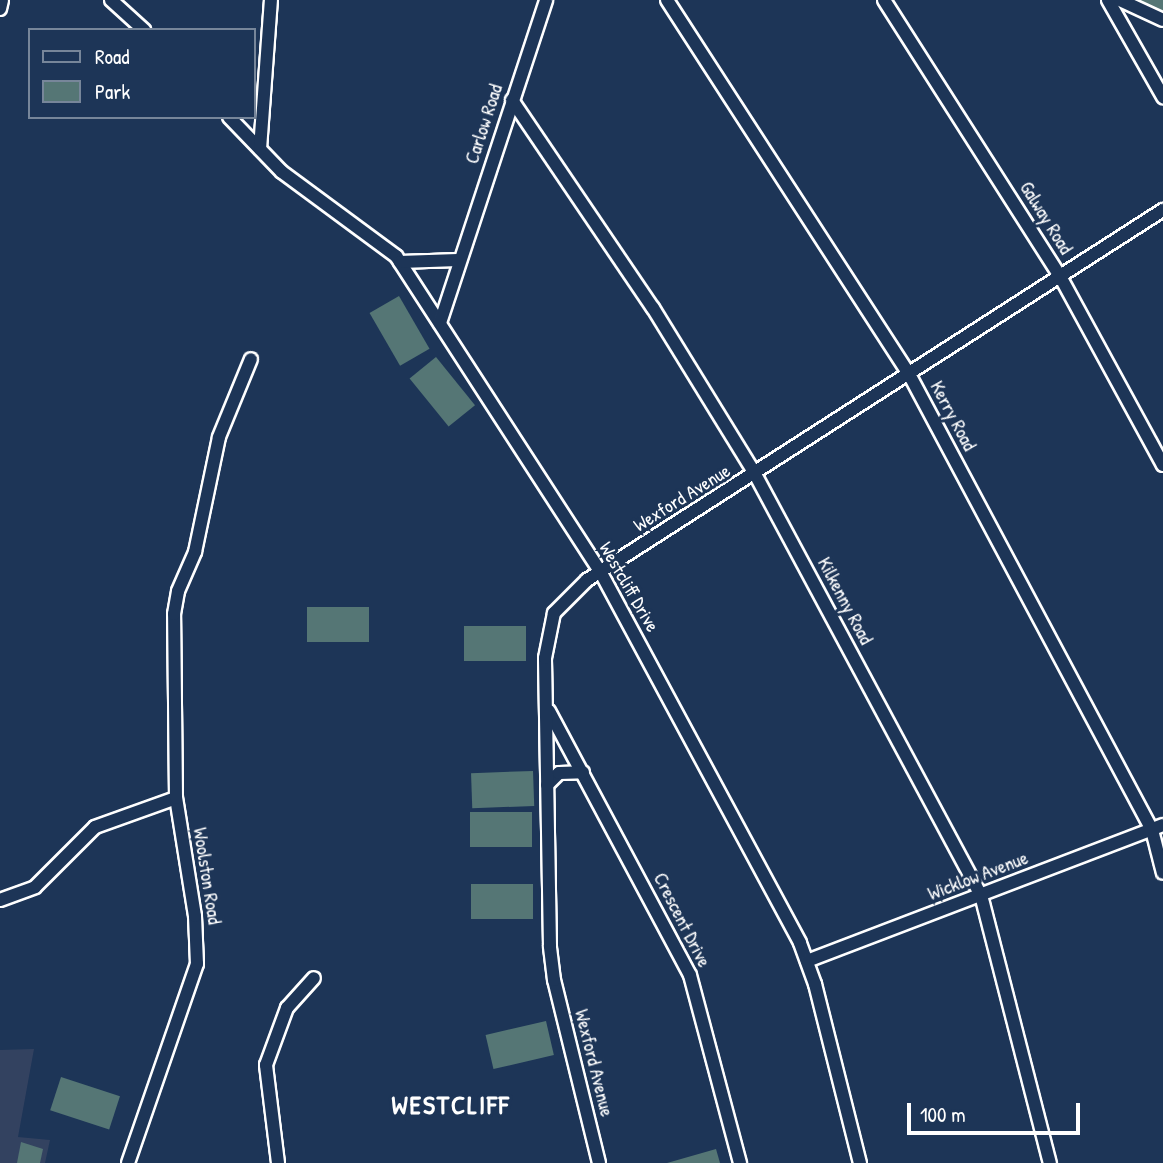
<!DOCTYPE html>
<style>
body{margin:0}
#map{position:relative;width:1163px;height:1163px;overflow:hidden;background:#1d3557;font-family:"Patrick Hand",sans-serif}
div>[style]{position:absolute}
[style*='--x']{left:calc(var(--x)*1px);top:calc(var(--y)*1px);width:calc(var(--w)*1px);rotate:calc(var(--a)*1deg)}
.built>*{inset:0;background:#334260}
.green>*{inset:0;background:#557675;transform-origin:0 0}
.roads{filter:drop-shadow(2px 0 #fff) drop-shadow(-2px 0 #fff) drop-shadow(0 2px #fff) drop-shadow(0 -2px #fff)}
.minor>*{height:12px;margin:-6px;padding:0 6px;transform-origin:6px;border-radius:6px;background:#1d3557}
span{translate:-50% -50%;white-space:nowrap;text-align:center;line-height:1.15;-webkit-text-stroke:6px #1d3557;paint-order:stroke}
.street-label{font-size:19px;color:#fff}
.district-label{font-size:26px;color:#fff;font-weight:700;letter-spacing:2px}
.legend{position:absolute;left:28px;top:28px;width:228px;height:91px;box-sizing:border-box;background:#1d3557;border:2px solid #77869a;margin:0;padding:9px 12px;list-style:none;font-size:21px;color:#fff}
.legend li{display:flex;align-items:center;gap:14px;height:35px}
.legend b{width:35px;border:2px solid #77869a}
.scale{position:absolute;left:907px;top:1103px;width:173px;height:32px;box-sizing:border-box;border:4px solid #fff;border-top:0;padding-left:9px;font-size:21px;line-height:24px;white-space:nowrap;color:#fff;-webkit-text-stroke:5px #1d3557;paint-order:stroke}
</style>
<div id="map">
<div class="built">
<div style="clip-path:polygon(34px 1049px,18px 1137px,50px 1140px,45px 1163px,0 1163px,0 1050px)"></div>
</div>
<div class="green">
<div style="clip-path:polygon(1134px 0,1163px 0,1163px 14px)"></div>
<div style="left:399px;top:296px;width:61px;height:34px;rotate:60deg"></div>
<div style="left:436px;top:357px;width:62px;height:34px;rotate:51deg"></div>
<div style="left:307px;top:607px;width:62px;height:35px"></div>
<div style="left:526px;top:626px;width:35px;height:62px;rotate:90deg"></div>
<div style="left:533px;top:771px;width:35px;height:62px;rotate:88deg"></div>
<div style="left:532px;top:812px;width:35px;height:62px;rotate:90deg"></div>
<div style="left:533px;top:884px;width:35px;height:62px;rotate:90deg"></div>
<div style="left:546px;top:1021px;width:35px;height:62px;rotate:77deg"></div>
<div style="left:61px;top:1077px;width:62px;height:35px;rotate:18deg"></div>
<div style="clip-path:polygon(21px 1142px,43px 1149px,40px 1163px,17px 1163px)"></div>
<div style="clip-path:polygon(716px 1149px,720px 1163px,667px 1163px)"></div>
</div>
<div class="roads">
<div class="minor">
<div style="--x:111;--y:0;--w:45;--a:42.3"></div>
<div style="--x:667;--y:0;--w:445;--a:57.1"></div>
<div style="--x:909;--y:374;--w:517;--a:61.95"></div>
<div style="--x:1152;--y:830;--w:44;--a:75.7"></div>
<div style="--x:884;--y:0;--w:330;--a:57.5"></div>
<div style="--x:1061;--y:278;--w:213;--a:61.4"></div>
<div style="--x:1108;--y:0;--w:112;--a:60.4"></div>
<div style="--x:1120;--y:0;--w:47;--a:24.9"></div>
<div style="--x:0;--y:9;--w:9;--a:-77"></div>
<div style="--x:512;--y:100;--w:251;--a:55.9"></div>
<div style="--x:653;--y:308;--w:195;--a:58.4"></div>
<div style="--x:755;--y:474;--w:478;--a:61.8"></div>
<div style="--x:981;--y:895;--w:277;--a:75.6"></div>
<div style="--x:229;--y:117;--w:76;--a:46.1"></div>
<div style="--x:282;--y:172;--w:142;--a:36.4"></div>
<div style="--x:396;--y:256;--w:375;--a:57.1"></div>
<div style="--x:600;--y:571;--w:422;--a:61.7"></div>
<div style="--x:800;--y:943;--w:44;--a:69.9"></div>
<div style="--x:815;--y:984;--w:185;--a:75.9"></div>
<div style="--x:260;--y:149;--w:149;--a:-85.8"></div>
<div style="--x:400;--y:262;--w:58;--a:-2"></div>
<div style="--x:440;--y:323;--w:340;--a:-71.8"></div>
<div style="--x:549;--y:711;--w:299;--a:61.9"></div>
<div style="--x:690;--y:975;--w:195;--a:75.1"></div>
<div style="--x:547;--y:785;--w:17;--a:-45"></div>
<div style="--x:559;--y:773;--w:24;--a:-2"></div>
<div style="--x:0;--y:900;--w:37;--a:-20"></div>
<div style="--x:35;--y:887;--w:85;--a:-45"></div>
<div style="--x:95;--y:827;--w:86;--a:-19.7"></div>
<div style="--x:807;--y:961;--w:381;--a:-20.9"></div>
<div style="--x:128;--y:1163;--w:211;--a:-70.9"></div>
<div style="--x:197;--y:964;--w:48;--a:-92.4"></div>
<div style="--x:195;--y:916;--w:120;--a:-99.1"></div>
<div style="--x:176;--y:798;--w:184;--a:-90.6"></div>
<div style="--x:174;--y:614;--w:23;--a:-80"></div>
<div style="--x:178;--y:591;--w:43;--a:-66.4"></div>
<div style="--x:195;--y:552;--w:117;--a:-78.2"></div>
<div style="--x:219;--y:437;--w:84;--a:-67.7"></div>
<div style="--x:278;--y:1163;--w:99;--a:-97"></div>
<div style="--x:266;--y:1065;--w:61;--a:-69.8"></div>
<div style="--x:287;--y:1008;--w:40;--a:-48"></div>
<div style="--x:599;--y:1163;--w:188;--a:-103.8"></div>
<div style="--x:554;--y:980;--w:34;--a:-97"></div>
<div style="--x:550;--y:946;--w:288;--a:-91"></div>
<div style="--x:545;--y:658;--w:46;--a:-78.7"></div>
<div style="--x:554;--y:613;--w:47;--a:-45"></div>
<div style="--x:587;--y:580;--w:685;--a:-32.72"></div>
</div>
</div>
<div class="street-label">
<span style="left:484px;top:124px;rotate:-72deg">Carlow Road</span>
<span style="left:1046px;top:218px;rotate:58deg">Galway Road</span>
<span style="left:953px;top:416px;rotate:62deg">Kerry Road</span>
<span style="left:682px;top:498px;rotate:-32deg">Wexford Avenue</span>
<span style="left:629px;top:587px;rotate:60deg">Westcliff Drive</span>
<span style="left:845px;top:601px;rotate:62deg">Kilkenny Road</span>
<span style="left:207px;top:876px;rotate:81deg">Woolston Road</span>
<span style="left:978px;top:876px;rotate:-21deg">Wicklow Avenue</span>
<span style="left:682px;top:920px;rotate:63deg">Crescent Drive</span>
<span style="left:594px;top:1063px;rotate:76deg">Wexford Avenue</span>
</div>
<div class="district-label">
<span style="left:451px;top:1105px">WESTCLIFF</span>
</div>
<ul class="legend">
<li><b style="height:9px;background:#1d3557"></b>Road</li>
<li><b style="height:19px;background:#557675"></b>Park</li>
</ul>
<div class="scale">100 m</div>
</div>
